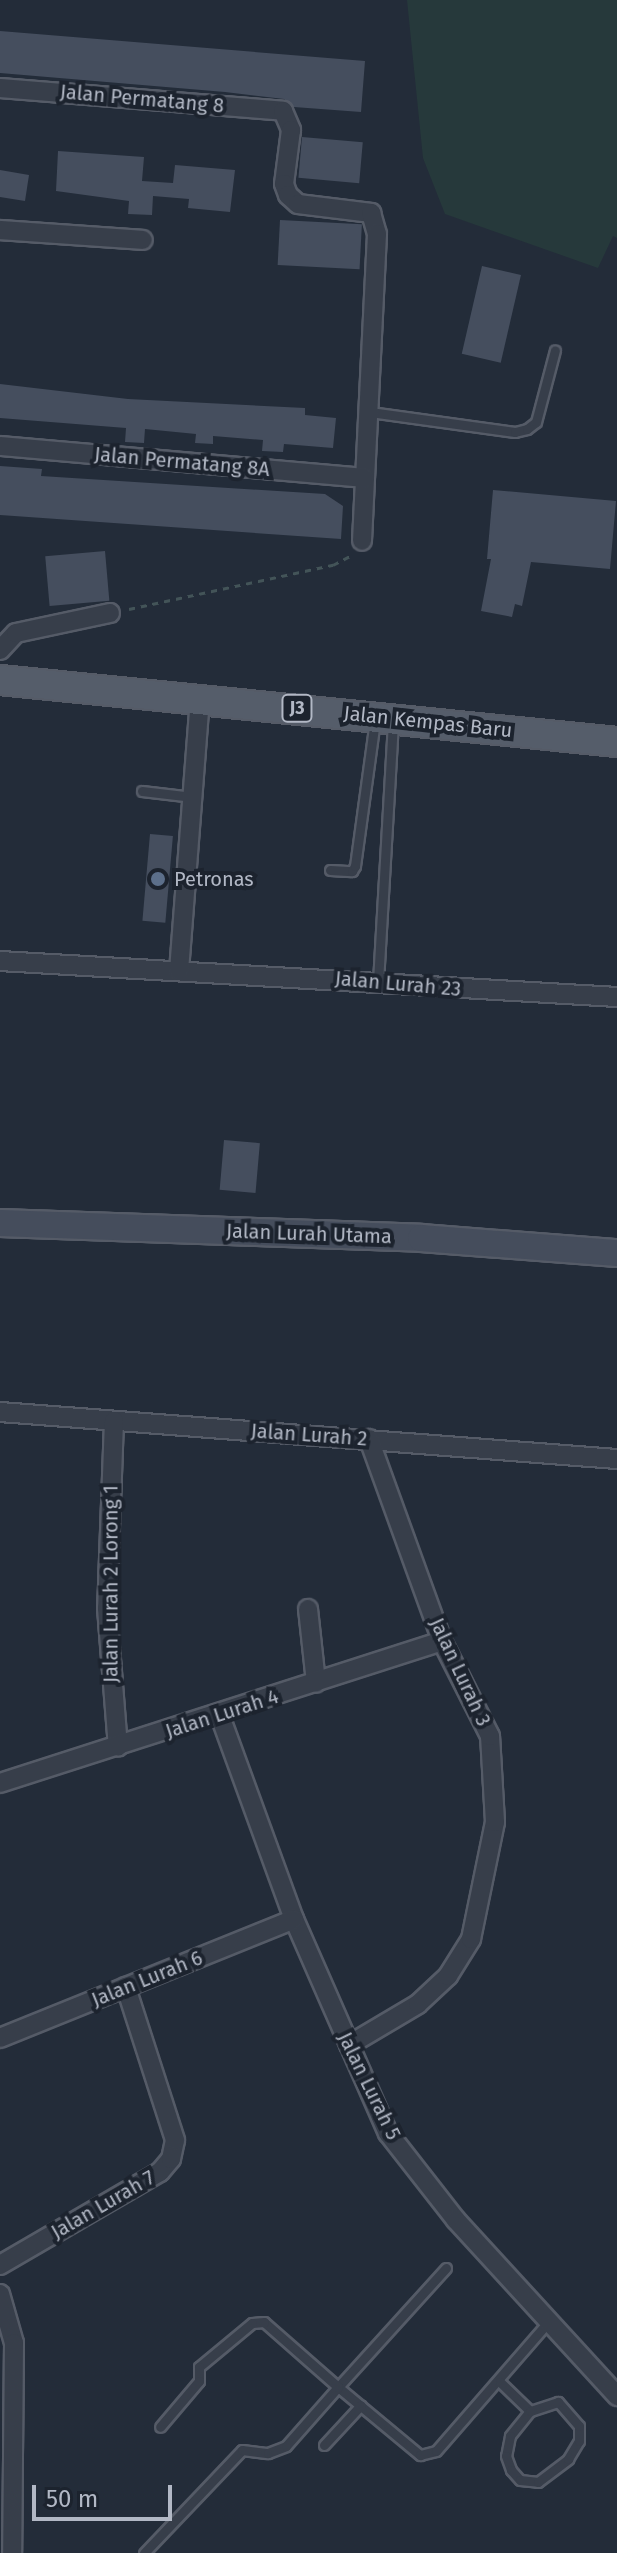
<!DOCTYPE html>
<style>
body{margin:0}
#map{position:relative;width:617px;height:2553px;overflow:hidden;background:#232c39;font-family:"Fira Sans",sans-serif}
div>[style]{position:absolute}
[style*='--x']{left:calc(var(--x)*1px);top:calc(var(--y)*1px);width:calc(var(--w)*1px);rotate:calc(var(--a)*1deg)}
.green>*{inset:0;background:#26393b}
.building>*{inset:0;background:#454e5e;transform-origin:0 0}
.path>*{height:3px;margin-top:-1.5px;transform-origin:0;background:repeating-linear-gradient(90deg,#435458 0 6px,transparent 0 12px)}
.roads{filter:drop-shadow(2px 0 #555b67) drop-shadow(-2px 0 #555b67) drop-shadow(0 2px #555b67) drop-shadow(0 -2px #555b67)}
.lane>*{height:9px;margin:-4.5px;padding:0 4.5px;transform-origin:4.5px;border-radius:4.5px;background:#373e4a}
.street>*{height:18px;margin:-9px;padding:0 9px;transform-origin:9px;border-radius:9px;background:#373e4a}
.secondary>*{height:26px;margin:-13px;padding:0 13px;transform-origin:13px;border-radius:13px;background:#454d5c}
.primary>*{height:28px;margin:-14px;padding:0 14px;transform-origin:14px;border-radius:14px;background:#555d6a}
.dots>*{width:22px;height:22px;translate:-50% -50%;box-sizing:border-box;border:4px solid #1c232e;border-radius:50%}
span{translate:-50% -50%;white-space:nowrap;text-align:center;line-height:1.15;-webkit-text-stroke:8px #1c232e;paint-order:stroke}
.shield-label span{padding:2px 6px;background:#1c232e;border:2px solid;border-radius:6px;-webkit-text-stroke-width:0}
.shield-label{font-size:18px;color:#b2b8c5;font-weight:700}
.street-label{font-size:20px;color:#b2b8c5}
.poi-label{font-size:20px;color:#b2b8c5}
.left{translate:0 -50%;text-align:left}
.scale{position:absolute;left:32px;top:2485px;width:140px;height:36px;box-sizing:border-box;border:4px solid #b2b8c5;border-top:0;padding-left:10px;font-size:24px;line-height:28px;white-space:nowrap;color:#b2b8c5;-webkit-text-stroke:6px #1c232e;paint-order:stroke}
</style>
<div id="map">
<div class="green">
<div style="clip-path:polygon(407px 0,617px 0,617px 238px,613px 236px,598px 268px,445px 214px,423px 158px)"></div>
</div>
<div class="building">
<div style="clip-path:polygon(0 31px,365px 61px,361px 112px,294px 107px,284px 99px,225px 92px,0 73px)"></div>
<div style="left:302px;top:137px;width:61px;height:41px;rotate:5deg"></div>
<div style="clip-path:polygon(58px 151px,144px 157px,142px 181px,173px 183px,175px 165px,235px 170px,230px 212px,188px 208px,189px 199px,153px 196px,152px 215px,128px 214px,129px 201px,56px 191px)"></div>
<div style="clip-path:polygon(0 170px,29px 175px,25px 201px,0 197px)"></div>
<div style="left:280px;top:220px;width:82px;height:45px;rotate:3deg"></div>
<div style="left:482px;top:266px;width:40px;height:90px;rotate:13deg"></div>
<div style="clip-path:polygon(0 384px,128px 399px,305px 408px,305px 415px,336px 418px,333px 448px,284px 444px,283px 452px,262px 451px,263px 440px,213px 436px,213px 444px,195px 443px,196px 434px,145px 429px,144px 443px,125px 442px,126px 428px,0 418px)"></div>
<div style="clip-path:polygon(0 466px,42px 469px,41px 476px,325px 494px,343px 506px,341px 539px,0 515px)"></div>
<div style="clip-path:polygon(493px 490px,616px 501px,610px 569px,531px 562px,522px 606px,515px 604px,512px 617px,481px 611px,491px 559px,487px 559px)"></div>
<div style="left:105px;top:551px;width:50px;height:60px;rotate:85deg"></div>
<div style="left:150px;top:834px;width:23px;height:87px;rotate:5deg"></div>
<div style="left:224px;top:1140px;width:36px;height:50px;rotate:5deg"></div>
</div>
<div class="path">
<div style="--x:129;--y:609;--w:209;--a:-12.2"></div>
<div style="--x:333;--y:565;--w:19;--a:-28"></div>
</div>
<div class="roads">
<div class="lane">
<div style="--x:370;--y:412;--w:146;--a:7.9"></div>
<div style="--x:515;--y:432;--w:12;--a:-14"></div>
<div style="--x:527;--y:429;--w:11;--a:-38"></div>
<div style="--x:536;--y:422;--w:74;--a:-75.2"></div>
<div style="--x:142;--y:791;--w:51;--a:6.7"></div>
<div style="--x:330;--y:870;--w:22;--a:3"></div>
<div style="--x:352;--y:871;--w:6;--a:-59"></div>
<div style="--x:355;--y:866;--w:147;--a:-82.2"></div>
<div style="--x:378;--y:982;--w:260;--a:-86.7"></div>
<div style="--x:446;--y:2268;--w:161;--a:132.2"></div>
<div style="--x:338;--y:2387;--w:107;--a:39.7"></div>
<div style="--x:420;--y:2455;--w:16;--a:-14"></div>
<div style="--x:436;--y:2451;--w:171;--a:-49"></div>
<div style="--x:500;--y:2382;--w:42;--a:44"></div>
<div style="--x:530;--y:2411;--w:32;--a:129"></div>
<div style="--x:510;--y:2436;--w:20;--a:101"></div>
<div style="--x:506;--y:2456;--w:15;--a:70"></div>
<div style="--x:511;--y:2470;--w:13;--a:48"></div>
<div style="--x:520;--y:2480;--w:18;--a:6"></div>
<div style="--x:538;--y:2482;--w:38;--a:-37"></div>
<div style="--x:568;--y:2459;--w:21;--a:-59"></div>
<div style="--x:579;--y:2441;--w:15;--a:-90"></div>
<div style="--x:579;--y:2426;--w:32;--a:-131"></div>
<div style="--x:558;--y:2402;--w:29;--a:162"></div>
<div style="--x:324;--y:2445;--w:54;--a:-47.2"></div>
<div style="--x:144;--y:2553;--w:142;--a:-46.4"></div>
<div style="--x:242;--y:2450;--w:26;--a:7"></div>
<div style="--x:268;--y:2453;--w:19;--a:-21"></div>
<div style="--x:286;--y:2446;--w:79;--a:-48.6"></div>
<div style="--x:338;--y:2387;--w:98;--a:-138.7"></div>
<div style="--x:264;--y:2322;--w:12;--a:175"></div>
<div style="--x:252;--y:2323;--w:69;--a:140.3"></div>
<div style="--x:199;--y:2367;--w:14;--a:90"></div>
<div style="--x:199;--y:2381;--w:60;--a:130.3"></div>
</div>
<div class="street">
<div style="--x:0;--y:88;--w:284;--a:4.6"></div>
<div style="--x:283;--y:111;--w:21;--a:67"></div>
<div style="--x:291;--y:130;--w:54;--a:97.4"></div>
<div style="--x:284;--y:184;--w:12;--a:70"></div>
<div style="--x:288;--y:195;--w:13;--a:42"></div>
<div style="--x:298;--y:204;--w:74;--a:7"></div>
<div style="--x:371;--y:213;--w:22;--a:74"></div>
<div style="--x:377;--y:234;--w:307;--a:92.8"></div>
<div style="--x:0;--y:230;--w:143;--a:4"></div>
<div style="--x:0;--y:446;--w:366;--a:5"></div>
<div style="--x:0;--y:650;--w:23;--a:-47"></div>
<div style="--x:16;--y:633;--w:96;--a:-12"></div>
<div style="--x:0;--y:961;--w:618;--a:3.34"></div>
<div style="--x:179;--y:971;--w:275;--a:-85.6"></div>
<div style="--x:0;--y:1412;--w:619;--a:4.36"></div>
<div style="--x:114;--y:1421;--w:187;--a:92.1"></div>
<div style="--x:107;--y:1608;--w:139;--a:85.5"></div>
<div style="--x:308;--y:1609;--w:74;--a:83.8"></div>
<div style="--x:220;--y:1716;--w:216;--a:70"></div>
<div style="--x:294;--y:1919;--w:234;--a:66.3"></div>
<div style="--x:388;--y:2133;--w:110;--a:52"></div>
<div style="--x:456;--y:2220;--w:239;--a:47.5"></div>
<div style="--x:0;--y:1783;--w:464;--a:-17.8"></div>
<div style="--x:0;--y:2038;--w:317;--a:-22"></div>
<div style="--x:349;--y:2045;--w:80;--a:-30.7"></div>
<div style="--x:418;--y:2004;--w:41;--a:-43"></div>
<div style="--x:448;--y:1976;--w:44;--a:-58.1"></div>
<div style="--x:471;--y:1939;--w:119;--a:-78.4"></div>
<div style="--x:495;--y:1822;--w:86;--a:-93.3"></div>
<div style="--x:490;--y:1736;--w:106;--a:-116.8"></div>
<div style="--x:442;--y:1641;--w:215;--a:-109.9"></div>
<div style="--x:0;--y:2265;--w:185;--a:-30.2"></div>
<div style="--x:160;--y:2172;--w:17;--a:-50"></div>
<div style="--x:171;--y:2159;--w:19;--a:-78"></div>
<div style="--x:175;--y:2140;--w:161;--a:-107.8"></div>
<div style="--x:0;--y:2294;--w:51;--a:74.1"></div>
<div style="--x:14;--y:2343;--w:210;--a:90.5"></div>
</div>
<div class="secondary">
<div style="--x:0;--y:1223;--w:421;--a:2"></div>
<div style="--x:421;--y:1238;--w:197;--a:4.4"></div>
</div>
<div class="primary">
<div style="--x:0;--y:680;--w:620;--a:5.74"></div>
</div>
</div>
<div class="dots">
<div style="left:158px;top:879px;background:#5c6f8a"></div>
</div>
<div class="shield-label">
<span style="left:297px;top:708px">J3</span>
</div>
<div class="street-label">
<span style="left:142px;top:99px;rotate:5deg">Jalan Permatang 8</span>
<span style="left:182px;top:462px;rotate:5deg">Jalan Permatang 8A</span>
<span style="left:428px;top:722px;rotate:6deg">Jalan Kempas Baru</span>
<span style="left:398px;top:984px;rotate:5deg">Jalan Lurah 23</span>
<span style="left:309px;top:1234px;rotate:2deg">Jalan Lurah Utama</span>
<span style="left:309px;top:1435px;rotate:4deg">Jalan Lurah 2</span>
<span style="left:111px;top:1584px;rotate:-90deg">Jalan Lurah 2 Lorong 1</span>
<span style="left:460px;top:1672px;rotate:65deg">Jalan Lurah 3</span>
<span style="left:222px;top:1714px;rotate:-18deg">Jalan Lurah 4</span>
<span style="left:147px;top:1979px;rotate:-22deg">Jalan Lurah 6</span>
<span style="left:369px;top:2086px;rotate:64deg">Jalan Lurah 5</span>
<span style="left:103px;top:2205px;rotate:-30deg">Jalan Lurah 7</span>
</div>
<div class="poi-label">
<span class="left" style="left:174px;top:879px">Petronas</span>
</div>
<div class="scale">50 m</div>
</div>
